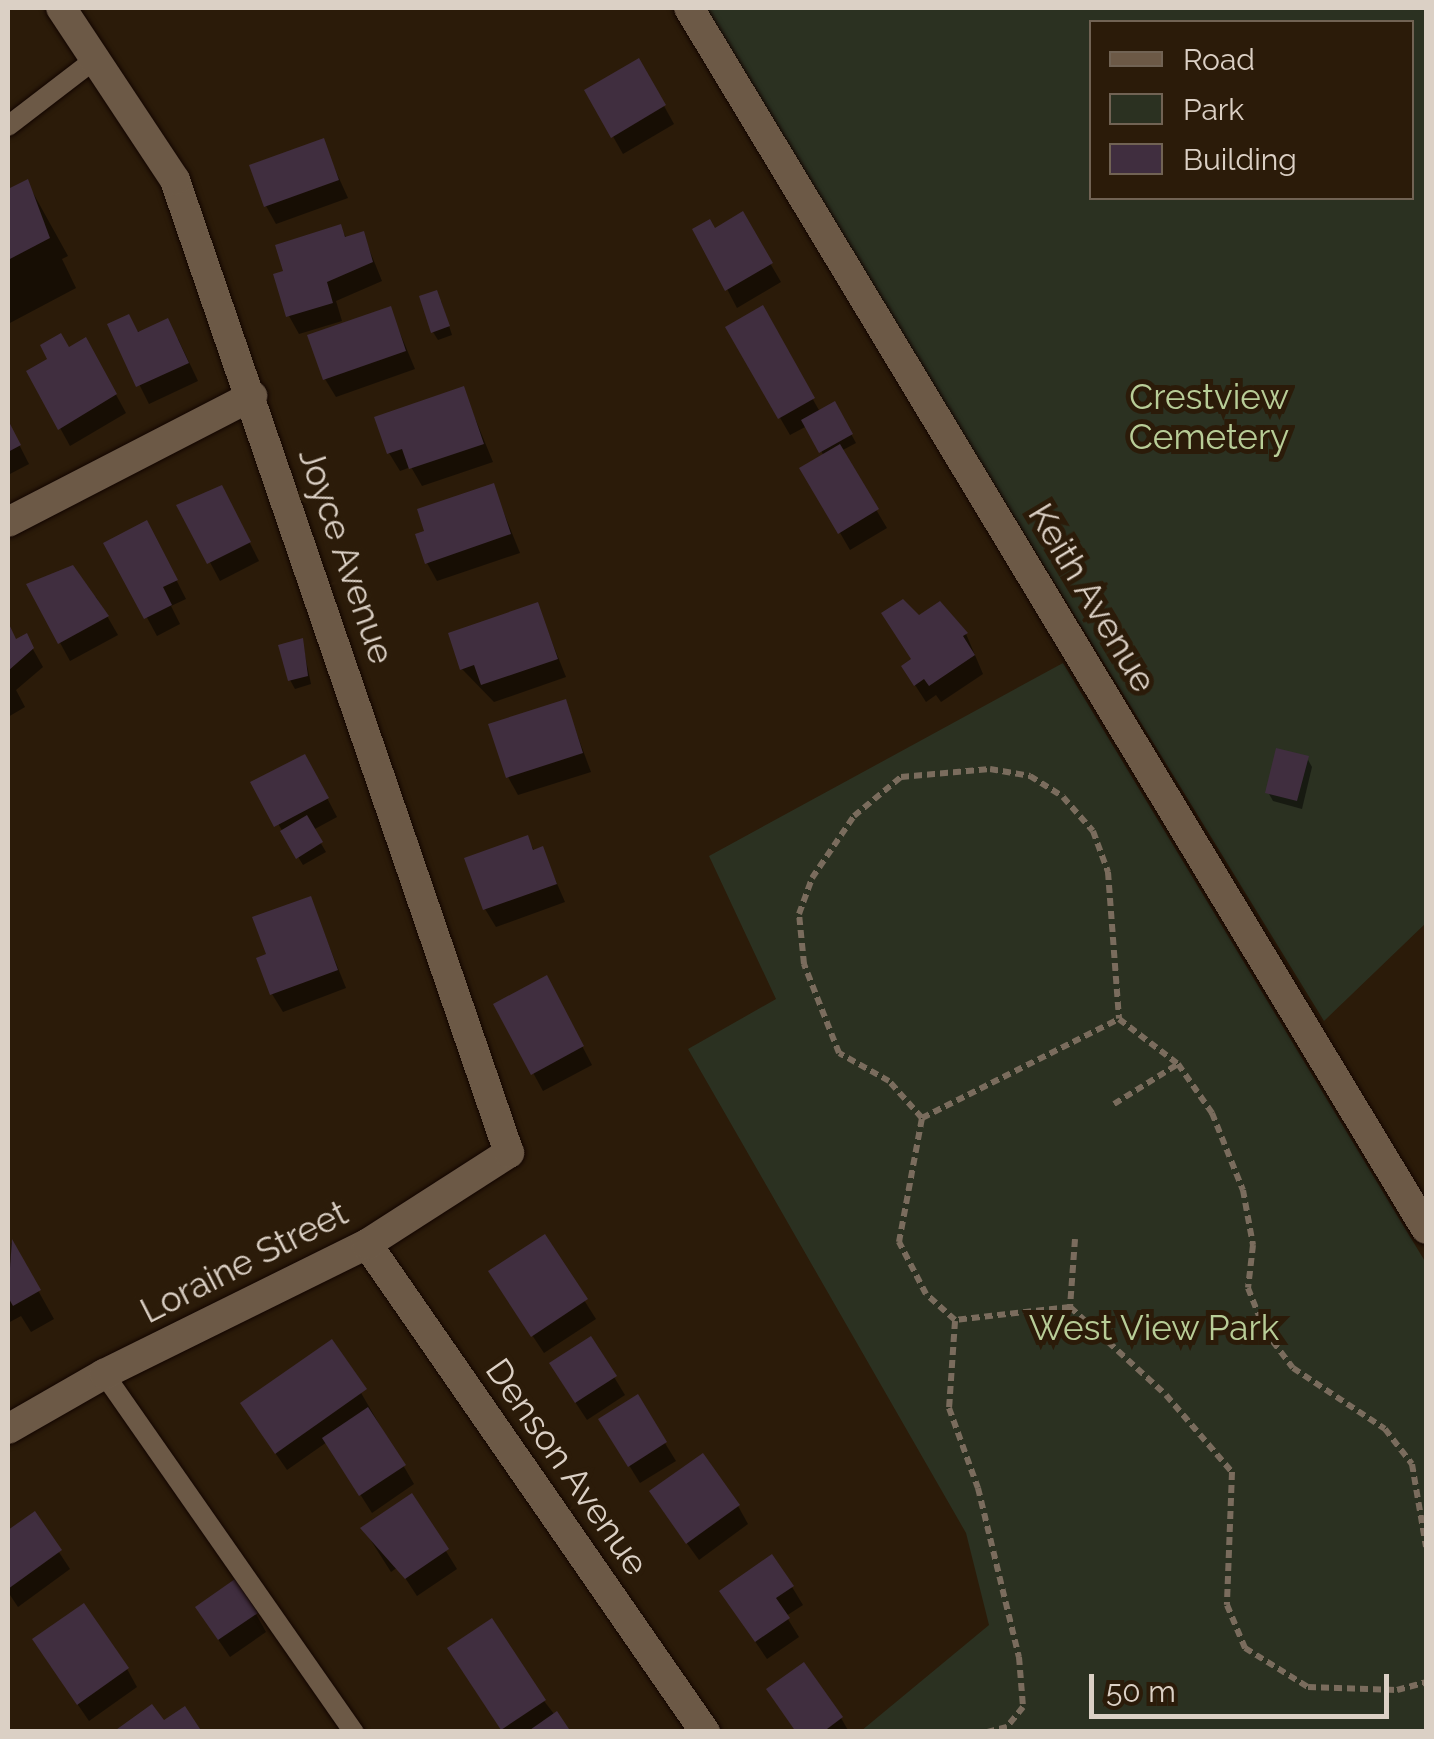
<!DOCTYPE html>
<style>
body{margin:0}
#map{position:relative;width:1434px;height:1739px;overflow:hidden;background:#2b1b09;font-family:Raleway,sans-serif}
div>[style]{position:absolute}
.green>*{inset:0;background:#2b3121}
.shadow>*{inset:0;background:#0007}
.building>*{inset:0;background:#402e3f}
.path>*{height:6px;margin-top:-3px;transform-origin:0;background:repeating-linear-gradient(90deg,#7a6c5d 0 8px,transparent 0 13px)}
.roads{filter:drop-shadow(0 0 2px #120500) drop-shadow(0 0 2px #120500)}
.service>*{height:20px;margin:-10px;padding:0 10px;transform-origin:10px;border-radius:10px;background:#6c5946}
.minor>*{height:30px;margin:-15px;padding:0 15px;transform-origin:15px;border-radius:15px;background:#6c5946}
.tertiary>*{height:30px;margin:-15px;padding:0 15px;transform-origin:15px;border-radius:15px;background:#6c5946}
span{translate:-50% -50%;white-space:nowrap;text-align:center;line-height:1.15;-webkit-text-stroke:10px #2b1b09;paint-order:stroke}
.park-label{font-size:35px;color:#b8cd97}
.street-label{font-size:35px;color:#dbd0c5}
.frame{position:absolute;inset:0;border:10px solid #dbd0c5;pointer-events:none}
.legend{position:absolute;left:1089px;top:20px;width:325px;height:180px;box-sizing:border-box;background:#2b1b09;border:2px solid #716354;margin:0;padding:12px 18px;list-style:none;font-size:30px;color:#dbd0c5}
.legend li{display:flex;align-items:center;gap:20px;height:50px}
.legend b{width:50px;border:2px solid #716354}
.scale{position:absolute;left:1089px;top:1674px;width:300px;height:45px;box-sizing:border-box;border:5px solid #dbd0c5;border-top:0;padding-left:12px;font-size:30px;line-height:35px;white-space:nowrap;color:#dbd0c5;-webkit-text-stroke:8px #2b1b09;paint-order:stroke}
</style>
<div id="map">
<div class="green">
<div style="clip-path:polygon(evenodd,702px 8px,1426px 8px,1426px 923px,1324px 1021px,702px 8px,1092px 22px,1412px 22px,1412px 198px,1092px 198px,1092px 22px)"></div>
<div style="clip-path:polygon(1063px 663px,1426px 1263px,1426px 1731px,861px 1731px,989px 1625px,966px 1533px,688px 1049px,776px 999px,709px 856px)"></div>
</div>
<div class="shadow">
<div style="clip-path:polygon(639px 61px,674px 124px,623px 154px,587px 91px)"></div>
<div style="clip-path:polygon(322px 141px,348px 198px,276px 224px,266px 206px)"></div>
<div style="clip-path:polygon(27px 182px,68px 256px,62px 259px,76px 288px,8px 324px,8px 192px)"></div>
<div style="clip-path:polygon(742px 215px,781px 282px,737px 308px,696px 230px,714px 231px)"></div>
<div style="clip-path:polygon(340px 227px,347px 239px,363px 234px,382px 281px,336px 301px,342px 321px,299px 334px,289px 316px)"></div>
<div style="clip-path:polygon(441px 301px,452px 335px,438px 340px,433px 332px)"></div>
<div style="clip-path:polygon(390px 309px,415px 369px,336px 397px,325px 379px)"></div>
<div style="clip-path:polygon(762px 309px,820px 412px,839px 412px,856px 443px,841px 451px,887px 528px,850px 550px,803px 469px,824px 456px,807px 426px,790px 435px,728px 328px)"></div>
<div style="clip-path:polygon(110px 326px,178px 339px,198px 381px,149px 404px)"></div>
<div style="clip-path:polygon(86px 340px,126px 413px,70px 446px,29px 372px)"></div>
<div style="clip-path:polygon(463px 389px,493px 462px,422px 486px,411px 467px,400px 471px,389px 453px)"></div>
<div style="clip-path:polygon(8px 423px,29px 464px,8px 475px)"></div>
<div style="clip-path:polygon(493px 486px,520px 553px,437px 581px,427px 563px)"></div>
<div style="clip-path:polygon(180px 506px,231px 506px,259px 561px,220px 581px)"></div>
<div style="clip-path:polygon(157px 542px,186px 599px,171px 606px,180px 624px,157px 636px,107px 544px)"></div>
<div style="clip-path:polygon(29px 586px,96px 597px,118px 635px,70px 661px)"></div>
<div style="clip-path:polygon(939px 604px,966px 634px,983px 674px,941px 702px,936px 695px,926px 702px,915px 685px,913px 660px)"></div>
<div style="clip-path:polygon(537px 605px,566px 677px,494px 702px,462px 669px)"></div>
<div style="clip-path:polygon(8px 627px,16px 642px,26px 637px,43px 667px,16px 690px,25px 707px,8px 717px)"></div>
<div style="clip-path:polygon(302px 641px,311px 684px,295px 689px,290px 680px)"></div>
<div style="clip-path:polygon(565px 702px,591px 772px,518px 795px,508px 777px)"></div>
<div style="clip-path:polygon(1307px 758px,1312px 767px,1302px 809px,1273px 801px,1268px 792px)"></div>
<div style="clip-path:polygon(315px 775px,337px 817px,313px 830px,326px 852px,303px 865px,254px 784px)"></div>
<div style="clip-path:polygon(527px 838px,535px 852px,542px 849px,565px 902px,496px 927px,485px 909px)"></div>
<div style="clip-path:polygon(310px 899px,346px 988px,283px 1012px,272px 994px,269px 955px)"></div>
<div style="clip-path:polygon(556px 996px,592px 1065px,543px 1091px,496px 1005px)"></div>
<div style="clip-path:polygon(544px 1237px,596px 1319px,544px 1353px,502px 1290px)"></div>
<div style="clip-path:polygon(11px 1242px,54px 1319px,31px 1332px,21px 1316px,8px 1323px)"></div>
<div style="clip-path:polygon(332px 1343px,414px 1484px,372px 1513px,327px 1442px,287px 1470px,254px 1422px)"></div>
<div style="clip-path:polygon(614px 1377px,625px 1395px,587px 1420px,562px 1382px)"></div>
<div style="clip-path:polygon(637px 1398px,676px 1461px,640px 1483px,612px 1438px)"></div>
<div style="clip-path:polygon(412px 1496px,457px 1569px,417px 1596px,398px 1567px,391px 1572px,363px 1528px)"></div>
<div style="clip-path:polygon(738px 1506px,748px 1524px,699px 1560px,663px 1510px)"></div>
<div style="clip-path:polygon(34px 1514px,70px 1569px,18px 1607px,8px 1592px,8px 1533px)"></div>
<div style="clip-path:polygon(792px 1587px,803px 1605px,786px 1616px,799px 1637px,767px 1659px,733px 1609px)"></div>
<div style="clip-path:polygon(256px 1614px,266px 1632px,230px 1657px,209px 1626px)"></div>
<div style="clip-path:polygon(46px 1658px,127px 1669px,137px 1687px,89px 1721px)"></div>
<div style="clip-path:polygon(460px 1667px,544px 1701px,568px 1732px,503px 1732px)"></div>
<div style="clip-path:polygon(841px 1718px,849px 1732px,796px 1732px)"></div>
</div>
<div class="building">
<div style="clip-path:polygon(639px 58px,666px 105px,611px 138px,584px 90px)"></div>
<div style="clip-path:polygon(324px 138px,339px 180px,264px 207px,249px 165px)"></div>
<div style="clip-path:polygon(28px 179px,50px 238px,8px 260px,8px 189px)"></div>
<div style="clip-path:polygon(743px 211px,773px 263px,725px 291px,692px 229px,710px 219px,715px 228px)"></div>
<div style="clip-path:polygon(341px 224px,345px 237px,364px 231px,373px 262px,327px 282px,333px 303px,286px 317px,273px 274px,283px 271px,275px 245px)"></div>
<div style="clip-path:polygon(437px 290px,450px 326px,431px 333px,419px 296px)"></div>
<div style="clip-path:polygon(763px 305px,815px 398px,778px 419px,725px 327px)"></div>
<div style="clip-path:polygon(391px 306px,406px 351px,323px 380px,307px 335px)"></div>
<div style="clip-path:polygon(129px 314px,138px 332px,168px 318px,189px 363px,136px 387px,107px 324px)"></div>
<div style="clip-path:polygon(61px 333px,69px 347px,86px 337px,117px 394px,58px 430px,26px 371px,47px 359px,40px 345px)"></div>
<div style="clip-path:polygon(464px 386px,484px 444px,409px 469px,402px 449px,387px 454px,374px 417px)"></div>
<div style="clip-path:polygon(835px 401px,853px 434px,819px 453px,801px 420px)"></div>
<div style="clip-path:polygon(8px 420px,21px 445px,8px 452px)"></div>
<div style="clip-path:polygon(840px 444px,879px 509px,838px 534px,799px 468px)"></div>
<div style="clip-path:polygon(494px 483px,511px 534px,425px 564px,415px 534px,424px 531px,417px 509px)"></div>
<div style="clip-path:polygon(222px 485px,251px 542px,207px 564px,176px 505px)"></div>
<div style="clip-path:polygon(147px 520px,178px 580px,163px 587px,172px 605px,144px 619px,103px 543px)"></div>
<div style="clip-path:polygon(73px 565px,109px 616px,58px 644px,26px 584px)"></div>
<div style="clip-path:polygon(903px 599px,919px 615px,940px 601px,968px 633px,963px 636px,975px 655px,929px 686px,924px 679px,914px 686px,901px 666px,911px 659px,881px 613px)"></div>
<div style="clip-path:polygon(538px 602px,558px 659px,481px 685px,474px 665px,460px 670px,448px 633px)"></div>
<div style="clip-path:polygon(8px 622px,16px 639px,27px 633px,34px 648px,8px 671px)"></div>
<div style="clip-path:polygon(303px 638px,308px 676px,288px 681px,278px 645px)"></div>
<div style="clip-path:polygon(566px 699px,583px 753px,506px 778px,488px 724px)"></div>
<div style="clip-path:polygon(1276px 748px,1309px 756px,1297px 801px,1265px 793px)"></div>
<div style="clip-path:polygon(305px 754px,329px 798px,274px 827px,250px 782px)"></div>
<div style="clip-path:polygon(307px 815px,323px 842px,296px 859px,280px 831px)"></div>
<div style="clip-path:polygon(528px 835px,533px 850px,543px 846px,557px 884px,483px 910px,464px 858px)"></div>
<div style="clip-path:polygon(311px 896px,338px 970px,270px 995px,256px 958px,266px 954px,252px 917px)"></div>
<div style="clip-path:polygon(547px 975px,584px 1046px,531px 1075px,493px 1004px)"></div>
<div style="clip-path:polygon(545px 1234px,588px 1299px,531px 1337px,488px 1271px)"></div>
<div style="clip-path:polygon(12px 1239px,41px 1290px,13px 1306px,8px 1297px)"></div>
<div style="clip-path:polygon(591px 1336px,617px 1376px,575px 1403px,549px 1363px)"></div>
<div style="clip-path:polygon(332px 1339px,367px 1389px,275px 1454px,240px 1403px)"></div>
<div style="clip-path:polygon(638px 1394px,667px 1442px,628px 1467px,598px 1419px)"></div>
<div style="clip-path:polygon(368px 1407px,406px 1465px,359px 1496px,322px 1438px)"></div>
<div style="clip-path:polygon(703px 1453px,740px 1505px,686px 1544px,649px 1491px)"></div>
<div style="clip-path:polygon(412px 1493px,449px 1549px,405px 1579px,360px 1528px)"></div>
<div style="clip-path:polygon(35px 1511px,62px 1550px,8px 1589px,8px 1530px)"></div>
<div style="clip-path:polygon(772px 1554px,794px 1586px,776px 1598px,790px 1618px,755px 1642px,719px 1591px)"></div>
<div style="clip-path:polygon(235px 1579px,258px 1613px,218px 1640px,195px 1607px)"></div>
<div style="clip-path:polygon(84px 1603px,129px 1668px,77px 1705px,32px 1639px)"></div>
<div style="clip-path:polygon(492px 1618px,546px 1700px,501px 1730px,447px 1648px)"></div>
<div style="clip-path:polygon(804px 1662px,843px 1717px,823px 1732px,796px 1732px,766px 1689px)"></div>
<div style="clip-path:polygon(152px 1704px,164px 1720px,185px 1706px,202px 1732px,113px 1732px)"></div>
<div style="clip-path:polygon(557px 1711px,571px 1732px,527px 1732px)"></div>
</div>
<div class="path">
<div style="left:1114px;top:1104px;width:75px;rotate:-32deg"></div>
<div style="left:922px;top:1118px;width:50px;rotate:-131.7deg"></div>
<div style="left:889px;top:1081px;width:57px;rotate:-150.8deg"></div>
<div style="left:839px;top:1053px;width:96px;rotate:-111.5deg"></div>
<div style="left:804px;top:964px;width:50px;rotate:-95.7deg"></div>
<div style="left:799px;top:914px;width:38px;rotate:-70deg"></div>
<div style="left:812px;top:878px;width:75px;rotate:-55.9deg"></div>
<div style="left:854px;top:816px;width:61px;rotate:-39.7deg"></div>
<div style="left:901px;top:777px;width:89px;rotate:-5.1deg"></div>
<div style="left:990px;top:769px;width:41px;rotate:9.9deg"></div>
<div style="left:1030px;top:776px;width:39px;rotate:32deg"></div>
<div style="left:1063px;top:797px;width:45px;rotate:48.6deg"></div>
<div style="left:1093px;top:831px;width:44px;rotate:69.9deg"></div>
<div style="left:1108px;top:872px;width:147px;rotate:85.7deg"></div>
<div style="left:1075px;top:1239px;width:68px;rotate:94.2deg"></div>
<div style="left:1070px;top:1307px;width:130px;rotate:42.5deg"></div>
<div style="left:1166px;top:1395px;width:101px;rotate:49.4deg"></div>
<div style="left:1232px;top:1472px;width:133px;rotate:92.2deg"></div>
<div style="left:1227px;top:1605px;width:47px;rotate:67.3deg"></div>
<div style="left:1245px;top:1648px;width:74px;rotate:31.8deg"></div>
<div style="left:1308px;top:1687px;width:89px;rotate:1.9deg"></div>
<div style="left:1397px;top:1690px;width:30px;rotate:-15deg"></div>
<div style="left:1070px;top:1307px;width:116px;rotate:173.6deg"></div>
<div style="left:955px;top:1320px;width:39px;rotate:-138deg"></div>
<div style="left:926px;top:1294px;width:59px;rotate:-117.4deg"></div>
<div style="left:899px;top:1242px;width:126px;rotate:-79.5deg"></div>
<div style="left:922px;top:1118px;width:220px;rotate:-26.7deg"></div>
<div style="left:1119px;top:1019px;width:74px;rotate:37.3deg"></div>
<div style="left:1178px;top:1064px;width:60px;rotate:55.2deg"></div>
<div style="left:1212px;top:1113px;width:83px;rotate:68.1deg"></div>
<div style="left:1243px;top:1190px;width:56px;rotate:79.7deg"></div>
<div style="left:1253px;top:1245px;width:43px;rotate:96.6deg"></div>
<div style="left:1248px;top:1288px;width:46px;rotate:68.4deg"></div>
<div style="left:1265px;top:1331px;width:46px;rotate:52.9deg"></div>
<div style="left:1293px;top:1368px;width:110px;rotate:33.5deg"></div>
<div style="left:1385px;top:1429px;width:44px;rotate:52.4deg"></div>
<div style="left:1412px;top:1464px;width:84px;rotate:80.4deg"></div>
<div style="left:955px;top:1321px;width:87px;rotate:93.9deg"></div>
<div style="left:949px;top:1408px;width:85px;rotate:70.1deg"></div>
<div style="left:978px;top:1488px;width:174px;rotate:76.4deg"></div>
<div style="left:1019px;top:1657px;width:50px;rotate:85.4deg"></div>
<div style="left:1023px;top:1707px;width:26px;rotate:129deg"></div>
<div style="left:1007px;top:1727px;width:21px;rotate:166deg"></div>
<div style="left:947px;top:1732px;width:12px"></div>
</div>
<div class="roads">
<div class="service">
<div style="left:8px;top:126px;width:113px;rotate:-37.5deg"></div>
<div style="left:104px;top:1374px;width:437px;rotate:55.1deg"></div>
</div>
<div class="minor">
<div style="left:8px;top:522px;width:275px;rotate:-27.3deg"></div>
<div style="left:367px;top:1244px;width:594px;rotate:55.29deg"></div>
<div style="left:8px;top:1429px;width:111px;rotate:-29.8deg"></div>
<div style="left:104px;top:1374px;width:293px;rotate:-26.3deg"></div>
<div style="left:367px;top:1244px;width:169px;rotate:-32.7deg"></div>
<div style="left:509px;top:1153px;width:1029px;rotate:-108.95deg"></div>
<div style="left:175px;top:180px;width:206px;rotate:-123.5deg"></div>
</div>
<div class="tertiary">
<div style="left:689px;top:8px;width:1426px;rotate:58.88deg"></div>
</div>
</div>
<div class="park-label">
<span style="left:1209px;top:417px">Crestview<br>Cemetery</span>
<span style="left:1154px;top:1328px">West View Park</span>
</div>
<div class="street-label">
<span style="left:346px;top:556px;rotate:71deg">Joyce Avenue</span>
<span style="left:1092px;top:598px;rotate:59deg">Keith Avenue</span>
<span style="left:244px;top:1262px;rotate:-27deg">Loraine Street</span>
<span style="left:567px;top:1467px;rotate:55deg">Denson Avenue</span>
</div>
<div class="frame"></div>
<ul class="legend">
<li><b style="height:12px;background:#6c5946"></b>Road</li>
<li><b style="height:28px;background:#2b3121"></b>Park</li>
<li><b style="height:28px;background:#402e3f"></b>Building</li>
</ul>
<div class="scale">50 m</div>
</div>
